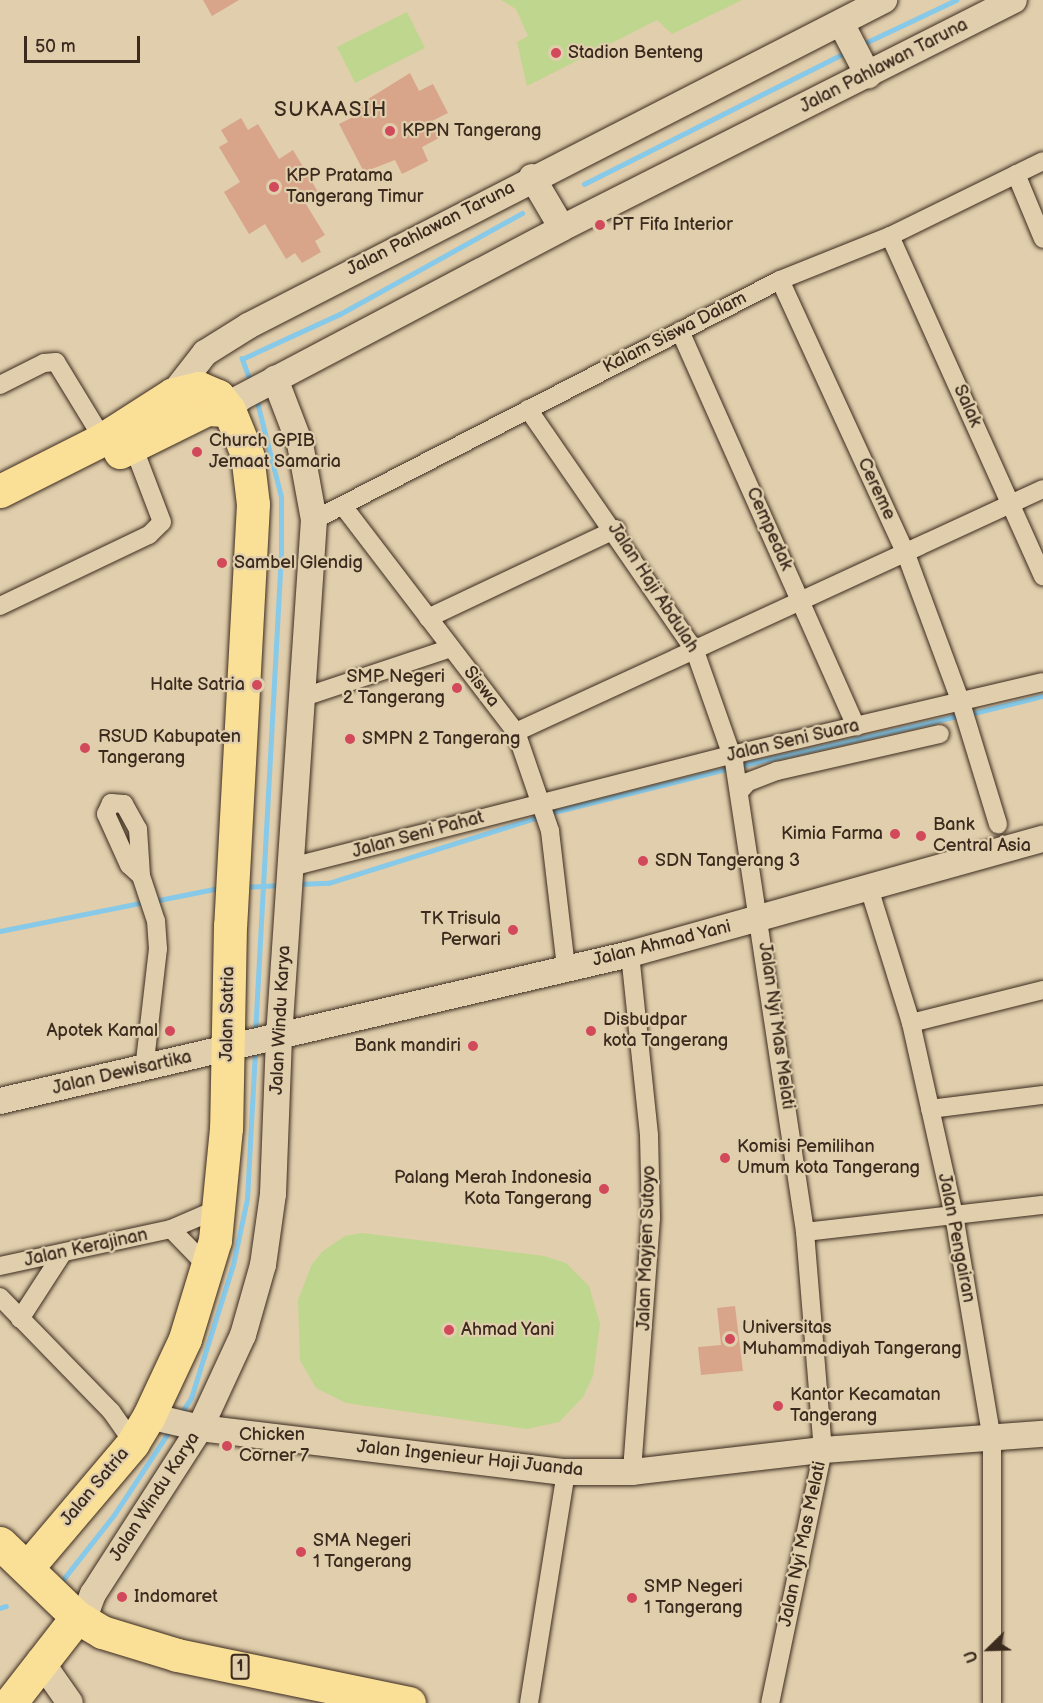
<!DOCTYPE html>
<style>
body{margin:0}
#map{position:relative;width:1043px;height:1703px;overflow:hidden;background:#e0ceac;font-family:"Balsamiq Sans",sans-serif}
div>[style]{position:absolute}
.green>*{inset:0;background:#bed68d}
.stream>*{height:4.5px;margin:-2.25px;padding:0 2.25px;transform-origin:2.25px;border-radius:2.25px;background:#87c9e8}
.building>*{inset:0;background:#d8a58b}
.roads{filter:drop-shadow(0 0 2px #3b2a1e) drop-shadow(0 0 2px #3b2a1e)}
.street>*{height:18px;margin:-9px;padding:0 9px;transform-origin:9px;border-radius:9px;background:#e0ceac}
.secondary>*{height:26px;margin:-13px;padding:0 13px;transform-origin:13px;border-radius:13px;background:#e0ceac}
.highway>*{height:33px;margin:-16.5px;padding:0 16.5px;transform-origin:16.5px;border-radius:16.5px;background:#fadf96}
.dots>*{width:16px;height:16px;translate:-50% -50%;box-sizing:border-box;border:3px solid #e0ceac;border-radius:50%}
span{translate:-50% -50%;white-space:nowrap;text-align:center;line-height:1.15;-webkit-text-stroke:4.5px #e0ceac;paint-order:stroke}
.shield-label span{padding:2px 4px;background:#e0ceac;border:2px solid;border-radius:4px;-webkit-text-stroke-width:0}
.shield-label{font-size:16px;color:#3b2a1e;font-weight:700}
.poi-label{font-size:18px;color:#3b2a1e}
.left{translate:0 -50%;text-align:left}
.right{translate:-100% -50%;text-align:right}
.street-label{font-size:18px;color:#3b2a1e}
.quarter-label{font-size:21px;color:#3b2a1e;letter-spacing:1.5px}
.north{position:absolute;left:959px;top:1619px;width:60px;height:60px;-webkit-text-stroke:4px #e0ceac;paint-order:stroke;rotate:247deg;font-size:16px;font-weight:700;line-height:24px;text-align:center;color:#3b2a1e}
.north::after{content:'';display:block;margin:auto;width:21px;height:27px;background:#3b2a1e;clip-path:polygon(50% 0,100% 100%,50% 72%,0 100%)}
.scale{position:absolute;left:24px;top:36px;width:116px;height:27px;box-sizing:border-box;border:3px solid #3b2a1e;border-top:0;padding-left:8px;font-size:18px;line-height:21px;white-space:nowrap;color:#3b2a1e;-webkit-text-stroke:4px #e0ceac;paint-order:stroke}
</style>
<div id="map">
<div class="green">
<div style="clip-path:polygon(501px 0,742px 0,672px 34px,657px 20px,527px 86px,517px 42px,528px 36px,516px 9px)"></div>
<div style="clip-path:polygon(407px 12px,425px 48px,355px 83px,337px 47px)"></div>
<div style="clip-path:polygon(362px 1233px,544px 1256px,566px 1263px,589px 1286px,600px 1324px,593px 1376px,583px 1397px,559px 1422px,527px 1429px,346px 1403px,316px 1388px,300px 1360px,298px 1300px,312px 1264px,323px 1251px,345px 1236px)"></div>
</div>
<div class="stream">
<div style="left:863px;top:44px;width:103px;rotate:-25.3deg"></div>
<div style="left:584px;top:184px;width:294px;rotate:-26.7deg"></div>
<div style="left:251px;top:384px;width:27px;rotate:-110deg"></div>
<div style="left:242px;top:359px;width:108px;rotate:-24.7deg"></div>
<div style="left:340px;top:314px;width:208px;rotate:-29deg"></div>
<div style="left:970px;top:714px;width:75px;rotate:-13.9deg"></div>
<div style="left:739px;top:766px;width:229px;rotate:-12.9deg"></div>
<div style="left:550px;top:813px;width:187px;rotate:-14deg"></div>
<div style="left:296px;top:884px;width:33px;rotate:-2deg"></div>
<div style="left:329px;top:883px;width:223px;rotate:-17.5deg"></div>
<div style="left:242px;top:887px;width:40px;rotate:-2.9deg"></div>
<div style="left:154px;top:901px;width:66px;rotate:-11.3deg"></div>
<div style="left:0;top:931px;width:148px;rotate:-11.3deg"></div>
<div style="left:255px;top:1034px;width:482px;rotate:-86.9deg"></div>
<div style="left:281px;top:553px;width:56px;rotate:-90deg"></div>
<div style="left:281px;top:497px;width:102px;rotate:-104.2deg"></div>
<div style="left:180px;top:1415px;width:20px;rotate:-57deg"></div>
<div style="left:191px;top:1398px;width:139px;rotate:-72.5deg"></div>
<div style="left:233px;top:1265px;width:67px;rotate:-78deg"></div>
<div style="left:247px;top:1199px;width:148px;rotate:-86.9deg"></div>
<div style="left:62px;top:1581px;width:84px;rotate:-51.8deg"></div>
<div style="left:114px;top:1515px;width:102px;rotate:-56.6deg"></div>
<div style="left:0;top:1608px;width:6px;rotate:-18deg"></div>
</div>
<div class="building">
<div style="clip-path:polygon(203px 0,239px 0,212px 16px)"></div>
<div style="clip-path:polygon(410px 73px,419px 91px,433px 84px,448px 113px,432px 121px,441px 137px,422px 147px,428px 161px,402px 174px,395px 160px,364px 172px,339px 124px,355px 116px,352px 109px)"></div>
<div style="clip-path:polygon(241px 118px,248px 130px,258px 124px,279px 159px,293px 150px,318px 192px,304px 201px,325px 235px,315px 241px,321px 252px,302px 263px,295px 253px,286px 259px,265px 224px,249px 234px,224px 192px,240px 182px,219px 147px,228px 142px,221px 130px)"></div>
<div style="clip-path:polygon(735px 1306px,743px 1371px,701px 1375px,698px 1347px,721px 1345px,717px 1308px)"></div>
</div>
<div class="roads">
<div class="street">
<div style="left:1016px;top:174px;width:70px;rotate:67.4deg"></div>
<div style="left:890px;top:236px;width:373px;rotate:65.8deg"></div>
<div style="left:780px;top:280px;width:302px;rotate:65.3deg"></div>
<div style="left:906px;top:554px;width:159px;rotate:69.7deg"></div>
<div style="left:961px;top:703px;width:127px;rotate:73deg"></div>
<div style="left:680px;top:331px;width:433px;rotate:66deg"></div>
<div style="left:0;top:385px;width:49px;rotate:-26.6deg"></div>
<div style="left:44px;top:363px;width:12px;rotate:-5deg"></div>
<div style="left:56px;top:362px;width:90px;rotate:58.6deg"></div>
<div style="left:528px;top:409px;width:294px;rotate:55.4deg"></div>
<div style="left:695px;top:651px;width:118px;rotate:70.6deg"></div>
<div style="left:734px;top:762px;width:475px;rotate:81.4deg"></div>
<div style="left:805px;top:1232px;width:219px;rotate:85.3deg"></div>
<div style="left:823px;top:1450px;width:258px;rotate:101.8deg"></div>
<div style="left:343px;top:506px;width:285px;rotate:52.6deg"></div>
<div style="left:516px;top:732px;width:105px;rotate:71deg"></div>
<div style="left:550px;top:831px;width:138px;rotate:83.3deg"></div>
<div style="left:314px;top:520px;width:524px;rotate:-27.25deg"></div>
<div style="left:780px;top:280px;width:118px;rotate:-21.8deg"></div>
<div style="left:890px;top:236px;width:170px;rotate:-26.1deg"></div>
<div style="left:0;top:606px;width:165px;rotate:-25.5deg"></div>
<div style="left:149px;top:535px;width:18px;rotate:-45deg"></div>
<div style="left:162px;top:522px;width:81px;rotate:-110.9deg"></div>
<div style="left:428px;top:618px;width:208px;rotate:-25.3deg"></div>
<div style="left:304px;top:697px;width:155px;rotate:-18.4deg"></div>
<div style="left:516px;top:732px;width:580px;rotate:-24.75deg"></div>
<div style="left:739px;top:792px;width:13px;rotate:-48deg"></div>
<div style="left:748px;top:782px;width:31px;rotate:-21deg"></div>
<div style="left:777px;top:771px;width:167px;rotate:-12.8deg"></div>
<div style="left:291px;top:867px;width:455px;rotate:-14.3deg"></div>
<div style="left:732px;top:755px;width:319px;rotate:-13.2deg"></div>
<div style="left:869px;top:888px;width:141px;rotate:72.7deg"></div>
<div style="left:911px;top:1023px;width:197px;rotate:77.4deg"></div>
<div style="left:954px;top:1215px;width:227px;rotate:80.4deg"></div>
<div style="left:992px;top:1439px;width:264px;rotate:90deg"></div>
<div style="left:630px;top:954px;width:183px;rotate:84deg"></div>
<div style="left:649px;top:1136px;width:82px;rotate:88.6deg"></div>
<div style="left:651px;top:1218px;width:255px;rotate:94.3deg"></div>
<div style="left:911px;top:1023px;width:136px;rotate:-14deg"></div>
<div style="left:139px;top:1069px;width:10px;rotate:-53deg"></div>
<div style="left:145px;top:1061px;width:113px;rotate:-83.4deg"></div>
<div style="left:158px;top:949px;width:28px;rotate:-94deg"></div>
<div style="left:156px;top:921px;width:47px;rotate:-108.4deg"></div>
<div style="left:141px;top:876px;width:16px;rotate:-137deg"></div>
<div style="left:129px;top:865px;width:56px;rotate:-114.3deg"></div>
<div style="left:106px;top:814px;width:12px;rotate:-66deg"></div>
<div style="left:111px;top:803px;width:13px;rotate:4deg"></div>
<div style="left:124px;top:804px;width:29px;rotate:61deg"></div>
<div style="left:138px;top:829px;width:47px;rotate:86.3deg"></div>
<div style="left:930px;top:1109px;width:114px;rotate:-7.1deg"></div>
<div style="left:171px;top:1229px;width:53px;rotate:45.8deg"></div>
<div style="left:805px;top:1232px;width:240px;rotate:-6.5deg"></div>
<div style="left:0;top:1266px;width:175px;rotate:-12.2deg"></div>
<div style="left:171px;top:1229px;width:53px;rotate:-23.2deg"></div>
<div style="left:0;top:1297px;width:159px;rotate:45.8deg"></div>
<div style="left:111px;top:1411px;width:39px;rotate:55deg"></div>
<div style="left:20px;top:1319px;width:77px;rotate:-57.1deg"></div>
<div style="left:529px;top:1703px;width:234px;rotate:-80.9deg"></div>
</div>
<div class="secondary">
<div style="left:841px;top:23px;width:59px;rotate:62.6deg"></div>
<div style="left:532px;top:177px;width:59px;rotate:59.5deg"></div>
<div style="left:173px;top:394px;width:52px;rotate:-52deg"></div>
<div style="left:205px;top:353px;width:51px;rotate:-32.1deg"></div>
<div style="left:248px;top:326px;width:715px;rotate:-27.14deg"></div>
<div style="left:229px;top:410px;width:16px;rotate:-47deg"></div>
<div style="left:240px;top:398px;width:364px;rotate:-27.8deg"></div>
<div style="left:562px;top:228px;width:506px;rotate:-26.77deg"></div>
<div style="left:0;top:1101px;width:647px;rotate:-13.13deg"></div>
<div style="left:630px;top:954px;width:429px;rotate:-15.6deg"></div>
<div style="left:149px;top:1416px;width:52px;rotate:13.2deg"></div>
<div style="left:200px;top:1428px;width:369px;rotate:6.9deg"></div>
<div style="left:566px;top:1472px;width:66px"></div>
<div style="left:632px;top:1472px;width:192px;rotate:-6.6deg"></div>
<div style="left:823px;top:1450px;width:221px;rotate:-4.2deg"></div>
<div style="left:83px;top:1621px;width:29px;rotate:-70deg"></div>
<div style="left:93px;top:1594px;width:197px;rotate:-57.2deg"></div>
<div style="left:200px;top:1428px;width:102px;rotate:-65.2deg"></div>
<div style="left:243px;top:1335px;width:73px;rotate:-74.1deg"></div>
<div style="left:263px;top:1265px;width:72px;rotate:-82deg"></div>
<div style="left:273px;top:1194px;width:157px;rotate:-87.8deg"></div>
<div style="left:279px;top:1037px;width:518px;rotate:-86.13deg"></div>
<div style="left:314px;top:520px;width:77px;rotate:-100.4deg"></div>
<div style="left:300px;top:444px;width:70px;rotate:-111deg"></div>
<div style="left:40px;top:1660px;width:52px;rotate:55.1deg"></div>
</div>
<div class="highway">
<div style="left:120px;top:452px;width:97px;rotate:-26.3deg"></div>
<div style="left:207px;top:409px;width:22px;rotate:3deg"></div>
<div style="left:0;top:491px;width:115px;rotate:-26.8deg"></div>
<div style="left:103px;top:439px;width:83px;rotate:-32.7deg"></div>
<div style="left:173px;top:394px;width:27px;rotate:-13deg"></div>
<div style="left:199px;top:388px;width:21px;rotate:23deg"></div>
<div style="left:218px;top:396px;width:18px;rotate:52deg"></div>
<div style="left:229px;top:410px;width:48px;rotate:67.8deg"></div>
<div style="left:247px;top:454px;width:50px;rotate:83.2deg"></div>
<div style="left:253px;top:504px;width:422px;rotate:93.1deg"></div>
<div style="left:230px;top:925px;width:203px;rotate:91.1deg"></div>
<div style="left:226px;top:1128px;width:113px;rotate:95.6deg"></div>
<div style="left:215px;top:1240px;width:103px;rotate:106.9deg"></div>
<div style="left:185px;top:1339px;width:85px;rotate:115.1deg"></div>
<div style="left:149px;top:1416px;width:31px;rotate:121deg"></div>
<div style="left:133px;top:1443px;width:164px;rotate:130.3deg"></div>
<div style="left:0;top:1543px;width:107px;rotate:43.9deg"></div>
<div style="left:77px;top:1617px;width:29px;rotate:31deg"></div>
<div style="left:102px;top:1632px;width:78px;rotate:17deg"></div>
<div style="left:177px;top:1655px;width:237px;rotate:11.7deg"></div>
<div style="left:10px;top:1703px;width:109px;rotate:-52.1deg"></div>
</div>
</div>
<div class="dots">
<div style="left:556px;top:53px;background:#d1495b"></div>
<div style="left:390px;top:131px;background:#d1495b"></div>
<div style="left:274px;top:187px;background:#d1495b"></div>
<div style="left:600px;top:225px;background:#d1495b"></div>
<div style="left:197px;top:452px;background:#d1495b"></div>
<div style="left:222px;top:563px;background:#d1495b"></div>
<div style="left:257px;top:685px;background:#d1495b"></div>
<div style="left:457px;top:688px;background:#d1495b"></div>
<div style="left:350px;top:739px;background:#d1495b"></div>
<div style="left:85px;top:748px;background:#d1495b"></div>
<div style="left:895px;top:834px;background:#d1495b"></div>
<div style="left:921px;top:836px;background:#d1495b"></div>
<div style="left:643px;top:861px;background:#d1495b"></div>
<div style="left:513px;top:930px;background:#d1495b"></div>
<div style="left:170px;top:1031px;background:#d1495b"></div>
<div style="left:591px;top:1031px;background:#d1495b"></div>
<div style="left:473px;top:1046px;background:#d1495b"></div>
<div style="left:725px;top:1158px;background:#d1495b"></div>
<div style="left:604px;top:1189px;background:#d1495b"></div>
<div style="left:449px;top:1330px;background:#d1495b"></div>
<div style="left:730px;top:1339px;background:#d1495b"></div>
<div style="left:778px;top:1406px;background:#d1495b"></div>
<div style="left:227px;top:1446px;background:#d1495b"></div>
<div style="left:301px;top:1552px;background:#d1495b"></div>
<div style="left:122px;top:1597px;background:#d1495b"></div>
<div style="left:632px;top:1598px;background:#d1495b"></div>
</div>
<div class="shield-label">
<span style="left:240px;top:1667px">1</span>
</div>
<div class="poi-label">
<span class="left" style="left:568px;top:53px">Stadion Benteng</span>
<span class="left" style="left:402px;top:131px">KPPN Tangerang</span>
<span class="left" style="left:286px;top:187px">KPP Pratama<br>Tangerang Timur</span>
<span class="left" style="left:612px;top:225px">PT Fifa Interior</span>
<span class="left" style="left:209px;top:452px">Church GPIB<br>Jemaat Samaria</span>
<span class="left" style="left:234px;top:563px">Sambel Glendig</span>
<span class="right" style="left:445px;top:688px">SMP Negeri<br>2 Tangerang</span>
<span class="right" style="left:245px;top:685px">Halte Satria</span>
<span class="left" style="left:98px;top:748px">RSUD Kabupaten<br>Tangerang</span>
<span class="left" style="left:362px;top:739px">SMPN 2 Tangerang</span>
<span class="left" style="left:933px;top:836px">Bank<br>Central Asia</span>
<span class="right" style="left:883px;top:834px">Kimia Farma</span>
<span class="left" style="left:655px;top:861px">SDN Tangerang 3</span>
<span class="right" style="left:501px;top:930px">TK Trisula<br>Perwari</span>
<span class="left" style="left:603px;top:1031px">Disbudpar<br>kota Tangerang</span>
<span class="right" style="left:158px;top:1031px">Apotek Kamal</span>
<span class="right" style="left:461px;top:1046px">Bank mandiri</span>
<span class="left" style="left:737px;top:1158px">Komisi Pemilihan<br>Umum kota Tangerang</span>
<span class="right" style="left:592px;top:1189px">Palang Merah Indonesia<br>Kota Tangerang</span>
<span class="left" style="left:742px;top:1339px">Universitas<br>Muhammadiyah Tangerang</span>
<span class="left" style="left:461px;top:1330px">Ahmad Yani</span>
<span class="left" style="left:790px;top:1406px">Kantor Kecamatan<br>Tangerang</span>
<span class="left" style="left:239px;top:1446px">Chicken<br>Corner 7</span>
<span class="left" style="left:313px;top:1552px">SMA Negeri<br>1 Tangerang</span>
<span class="left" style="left:644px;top:1598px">SMP Negeri<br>1 Tangerang</span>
<span class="left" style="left:134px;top:1597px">Indomaret</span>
</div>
<div class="street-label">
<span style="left:884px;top:66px;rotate:-27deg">Jalan Pahlawan Taruna</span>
<span style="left:431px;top:229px;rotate:-27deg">Jalan Pahlawan Taruna</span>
<span style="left:675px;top:333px;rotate:-27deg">Kalam Siswa Dalam</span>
<span style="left:967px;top:406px;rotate:66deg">Salak</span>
<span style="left:876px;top:489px;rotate:65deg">Cereme</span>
<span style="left:769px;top:529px;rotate:66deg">Cempedak</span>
<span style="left:653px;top:588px;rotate:57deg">Jalan Haji Abdulah</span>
<span style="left:481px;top:687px;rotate:52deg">Siswa</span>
<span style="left:793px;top:741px;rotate:-13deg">Jalan Seni Suara</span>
<span style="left:418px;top:835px;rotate:-15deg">Jalan Seni Pahat</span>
<span style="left:662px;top:944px;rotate:-14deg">Jalan Ahmad Yani</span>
<span style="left:228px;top:1014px;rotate:-89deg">Jalan Satria</span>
<span style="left:281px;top:1020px;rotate:-87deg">Jalan Windu Karya</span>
<span style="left:776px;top:1026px;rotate:82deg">Jalan Nyi Mas Melati</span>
<span style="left:122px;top:1073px;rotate:-13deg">Jalan Dewisartika</span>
<span style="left:956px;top:1238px;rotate:79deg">Jalan Pengairan</span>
<span style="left:86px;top:1248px;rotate:-12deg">Jalan Kerajinan</span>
<span style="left:647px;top:1248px;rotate:-88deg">Jalan Mayjen Sutoyo</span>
<span style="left:470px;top:1459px;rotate:6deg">Jalan Ingenieur Haji Juanda</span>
<span style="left:95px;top:1487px;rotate:-50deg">Jalan Satria</span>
<span style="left:155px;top:1497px;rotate:-57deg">Jalan Windu Karya</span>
<span style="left:803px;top:1544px;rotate:-78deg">Jalan Nyi Mas Melati</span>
</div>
<div class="quarter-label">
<span style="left:331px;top:110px">SUKAASIH</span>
</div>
<div class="north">U</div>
<div class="scale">50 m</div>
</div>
